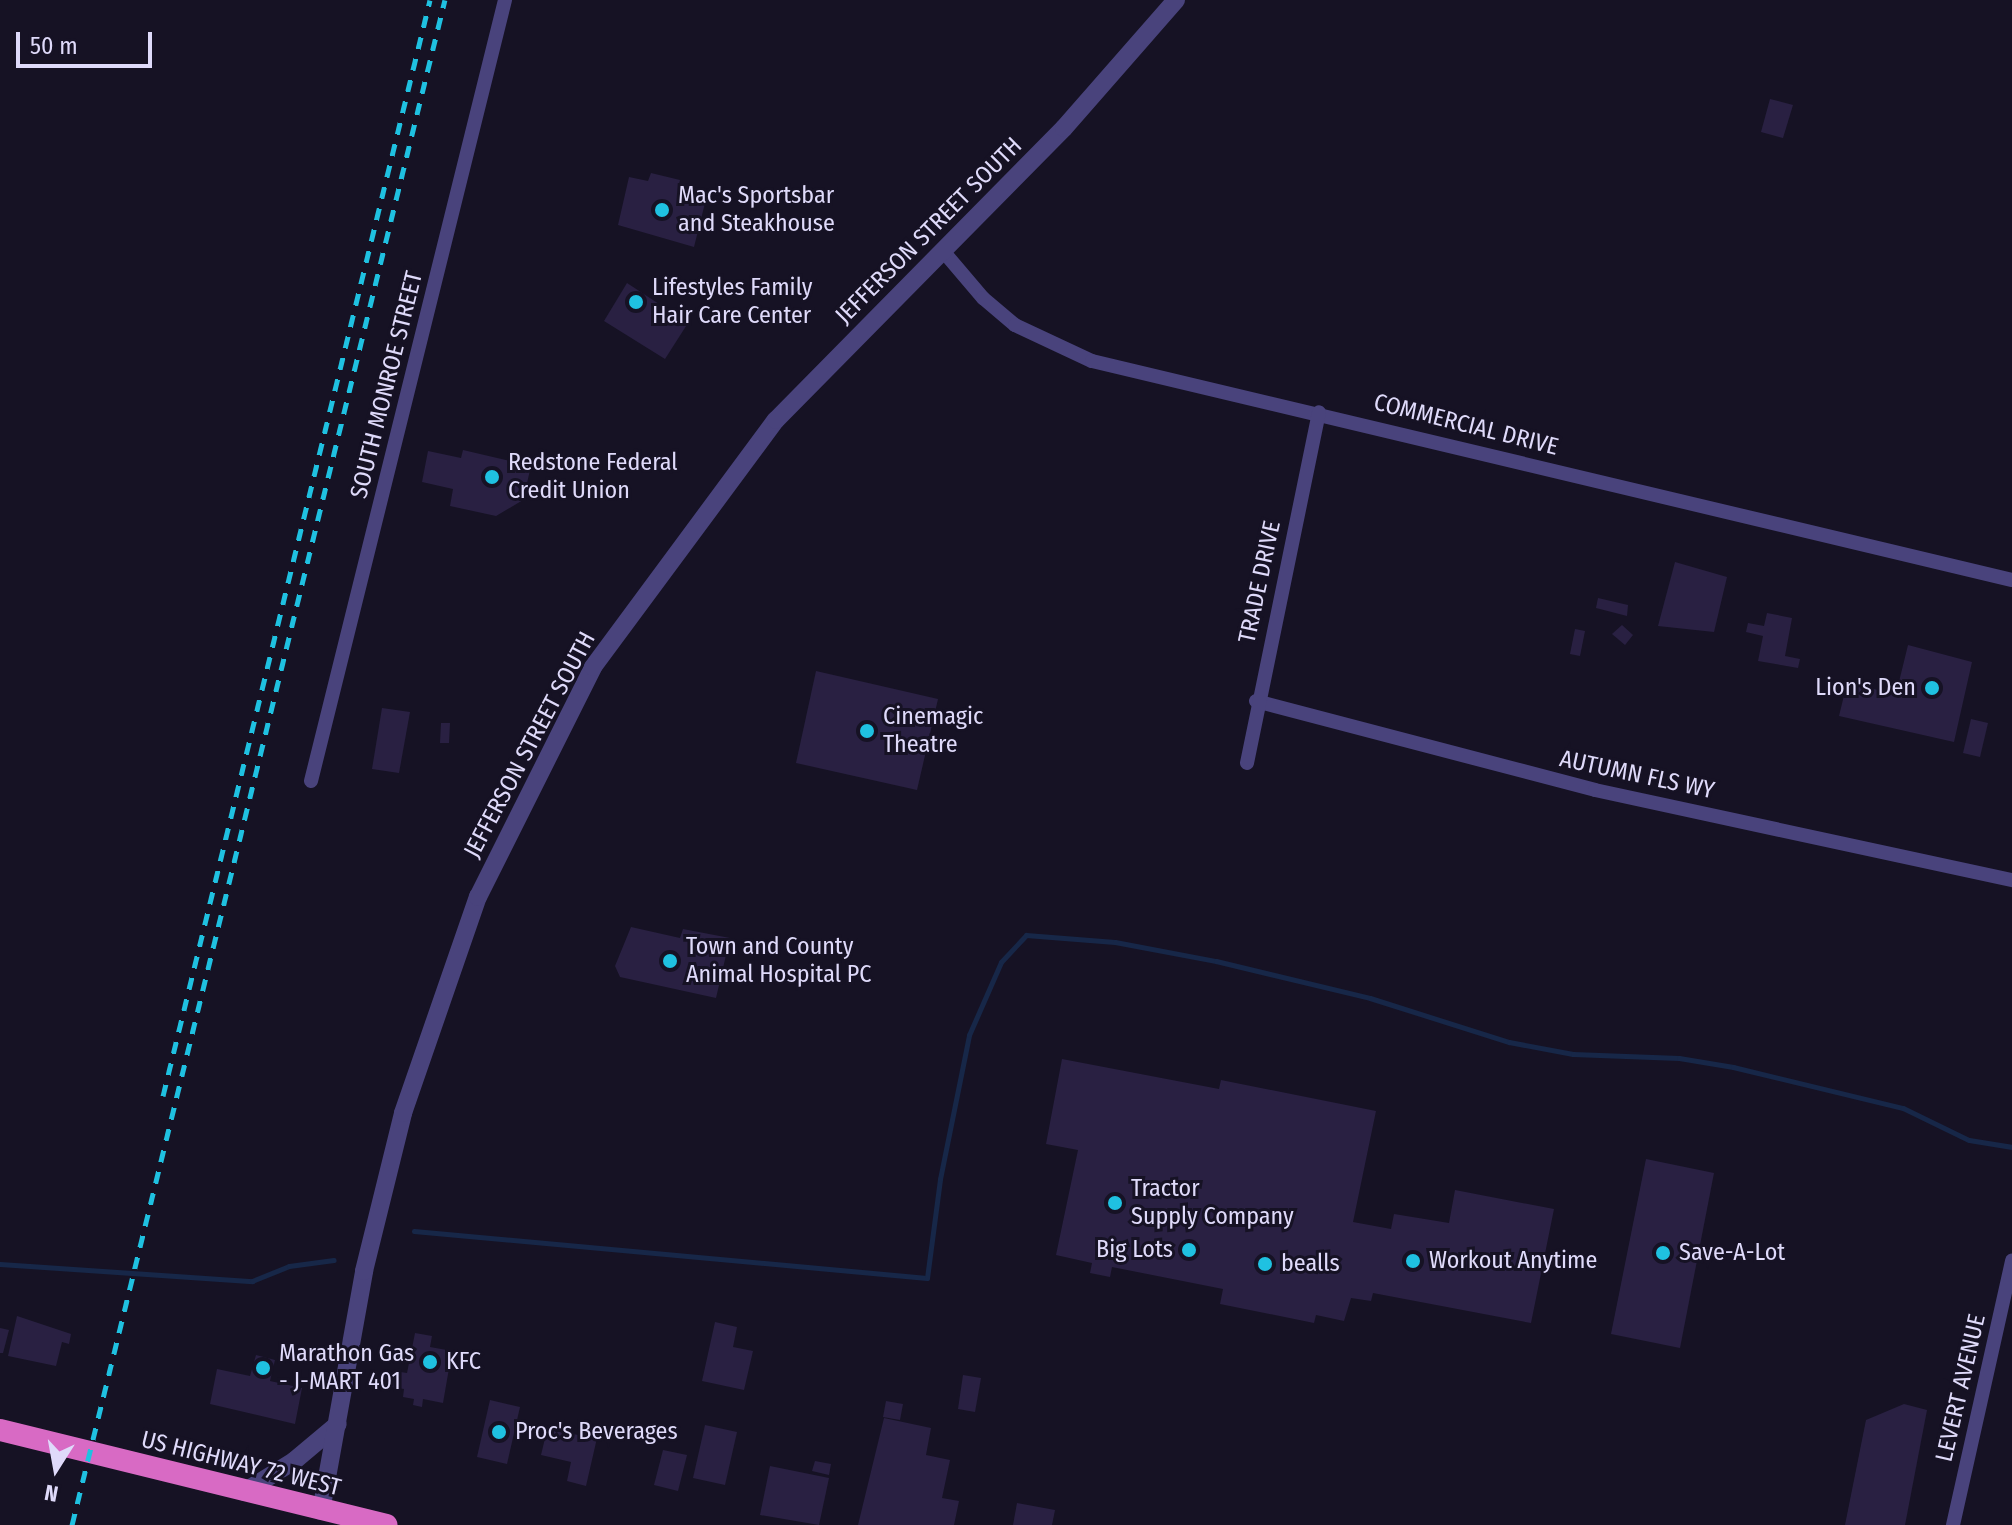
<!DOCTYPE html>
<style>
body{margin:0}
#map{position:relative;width:2012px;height:1525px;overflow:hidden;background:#161224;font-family:"Fira Sans Condensed",sans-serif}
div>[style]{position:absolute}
.stream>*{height:5px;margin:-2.5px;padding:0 2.5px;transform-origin:2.5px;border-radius:2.5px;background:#172748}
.building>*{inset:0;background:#292042}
.minor>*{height:14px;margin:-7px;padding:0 7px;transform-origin:7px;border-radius:7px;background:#49437c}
.tertiary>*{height:18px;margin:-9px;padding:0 9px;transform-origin:9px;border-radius:9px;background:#49437c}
.trunk>*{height:22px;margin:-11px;padding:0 11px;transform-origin:11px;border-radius:11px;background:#d86ac4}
.rail>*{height:5px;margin-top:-2.5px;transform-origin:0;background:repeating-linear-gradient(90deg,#1fc1e1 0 12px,transparent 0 22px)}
.dots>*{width:22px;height:22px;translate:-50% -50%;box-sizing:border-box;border:4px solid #161224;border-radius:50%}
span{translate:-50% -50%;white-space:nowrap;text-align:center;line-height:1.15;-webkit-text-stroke:6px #161224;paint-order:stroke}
.poi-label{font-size:24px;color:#dfdafa}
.left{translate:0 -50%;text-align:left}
.right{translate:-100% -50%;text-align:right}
.street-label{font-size:24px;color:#dfdafa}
.north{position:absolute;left:16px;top:1429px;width:80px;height:80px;-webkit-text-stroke:6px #161224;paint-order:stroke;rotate:191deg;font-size:22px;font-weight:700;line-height:32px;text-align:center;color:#dfdafa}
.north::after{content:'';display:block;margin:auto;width:28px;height:36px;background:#dfdafa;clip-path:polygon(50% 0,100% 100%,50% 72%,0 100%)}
.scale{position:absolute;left:16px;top:32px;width:136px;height:36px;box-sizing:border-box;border:4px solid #dfdafa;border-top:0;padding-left:10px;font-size:24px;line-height:28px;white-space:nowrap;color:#dfdafa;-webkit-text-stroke:6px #161224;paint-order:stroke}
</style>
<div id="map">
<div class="stream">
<div style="left:414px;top:1231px;width:515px;rotate:5.23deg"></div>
<div style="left:927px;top:1278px;width:100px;rotate:-82.5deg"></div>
<div style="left:940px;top:1179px;width:147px;rotate:-78.6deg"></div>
<div style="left:969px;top:1035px;width:80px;rotate:-66.3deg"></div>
<div style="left:1001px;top:962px;width:37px;rotate:-47deg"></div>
<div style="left:1026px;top:935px;width:89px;rotate:4.5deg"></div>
<div style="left:1115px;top:942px;width:103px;rotate:10.7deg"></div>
<div style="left:1216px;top:961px;width:158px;rotate:13.5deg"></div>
<div style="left:1370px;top:998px;width:146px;rotate:17.6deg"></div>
<div style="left:1509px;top:1042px;width:65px;rotate:10.6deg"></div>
<div style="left:1573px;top:1054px;width:106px;rotate:2.2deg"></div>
<div style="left:1679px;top:1058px;width:55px;rotate:9.5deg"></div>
<div style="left:1733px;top:1067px;width:175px;rotate:13.6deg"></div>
<div style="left:1903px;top:1108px;width:73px;rotate:25.9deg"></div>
<div style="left:1969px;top:1140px;width:44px;rotate:9.2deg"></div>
<div style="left:0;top:1264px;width:253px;rotate:3.9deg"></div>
<div style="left:252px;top:1281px;width:40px;rotate:-22deg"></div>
<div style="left:289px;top:1266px;width:45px;rotate:-7.6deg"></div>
</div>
<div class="building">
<div style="clip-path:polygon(1770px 99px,1793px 105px,1783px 138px,1761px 132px)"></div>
<div style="clip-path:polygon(651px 173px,680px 180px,678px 188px,707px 195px,694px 247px,618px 225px,629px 177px,648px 181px)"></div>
<div style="clip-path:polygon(627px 283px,688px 323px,665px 359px,604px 321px)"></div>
<div style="clip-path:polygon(463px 450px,531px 466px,523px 500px,496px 516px,450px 506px,453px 489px,422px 482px,428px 451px,461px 458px)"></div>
<div style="clip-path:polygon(1675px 562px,1727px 577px,1714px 632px,1658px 626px)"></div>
<div style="clip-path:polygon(1598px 598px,1628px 605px,1627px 616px,1596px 608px)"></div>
<div style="clip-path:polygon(1767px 613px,1792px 618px,1785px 656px,1800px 659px,1798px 668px,1758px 661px,1763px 636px,1746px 632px,1748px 623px,1764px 626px)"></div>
<div style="clip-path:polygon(1622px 625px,1633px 635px,1625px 645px,1612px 634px)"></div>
<div style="clip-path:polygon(1575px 629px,1585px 631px,1580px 656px,1570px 654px)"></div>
<div style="clip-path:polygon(1908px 645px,1972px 662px,1954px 742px,1839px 716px,1847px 683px,1896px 694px)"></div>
<div style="clip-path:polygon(816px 671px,938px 699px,917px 790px,796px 763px)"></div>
<div style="clip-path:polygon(382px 708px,410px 712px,399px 773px,372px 769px)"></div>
<div style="clip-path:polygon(1971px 719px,1988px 723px,1980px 757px,1963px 753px)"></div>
<div style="clip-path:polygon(441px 723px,450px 723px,449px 743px,440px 743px)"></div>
<div style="clip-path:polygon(631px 927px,680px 938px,683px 929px,730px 938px,716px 998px,620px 977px,615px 966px)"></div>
<div style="clip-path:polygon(1062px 1059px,1219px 1089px,1221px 1080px,1376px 1111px,1353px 1222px,1391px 1229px,1394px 1214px,1449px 1223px,1455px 1190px,1554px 1209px,1531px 1323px,1373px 1293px,1371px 1301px,1351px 1298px,1344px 1321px,1316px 1315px,1314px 1323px,1220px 1304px,1223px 1289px,1112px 1267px,1110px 1277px,1090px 1273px,1092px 1263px,1056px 1255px,1078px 1150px,1046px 1144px)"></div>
<div style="clip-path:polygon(1646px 1159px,1714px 1173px,1680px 1348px,1611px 1334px)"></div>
<div style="clip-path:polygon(17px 1316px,71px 1334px,69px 1344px,62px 1342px,56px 1366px,8px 1356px)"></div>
<div style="clip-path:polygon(715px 1322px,737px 1327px,733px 1347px,753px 1351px,744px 1390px,702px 1381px)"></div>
<div style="clip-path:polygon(0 1328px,9px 1330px,3px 1353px,0 1353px)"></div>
<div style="clip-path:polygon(415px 1333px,432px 1336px,430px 1347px,452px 1351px,443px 1403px,423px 1399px,422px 1407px,413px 1405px,414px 1399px,403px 1397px,404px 1389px,391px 1387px,394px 1371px,407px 1373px)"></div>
<div style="clip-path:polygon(256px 1355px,275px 1360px,270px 1381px,302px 1388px,295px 1424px,210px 1404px,217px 1369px,250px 1376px)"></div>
<div style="clip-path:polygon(963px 1375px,981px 1378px,975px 1412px,958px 1409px)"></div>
<div style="clip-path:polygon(490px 1400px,520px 1407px,507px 1464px,477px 1457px)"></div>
<div style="clip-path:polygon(886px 1401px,903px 1404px,900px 1420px,883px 1417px)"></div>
<div style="clip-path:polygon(1904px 1404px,1927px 1410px,1905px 1525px,1845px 1525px,1866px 1420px)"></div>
<div style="clip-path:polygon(884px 1418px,931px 1428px,926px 1455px,950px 1460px,942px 1498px,959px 1501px,954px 1525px,858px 1525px)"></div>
<div style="clip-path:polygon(705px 1425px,737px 1432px,725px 1485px,693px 1478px)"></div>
<div style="clip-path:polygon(547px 1430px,597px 1438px,586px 1486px,567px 1481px,571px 1462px,541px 1455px)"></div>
<div style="clip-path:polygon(663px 1450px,687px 1455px,678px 1491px,654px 1485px)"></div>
<div style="clip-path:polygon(815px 1461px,831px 1464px,829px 1475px,812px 1471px)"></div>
<div style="clip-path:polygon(770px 1466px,829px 1478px,819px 1525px,760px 1515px)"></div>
<div style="clip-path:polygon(1017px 1503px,1055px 1510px,1052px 1525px,1013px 1525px)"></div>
</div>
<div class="minor">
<div style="left:943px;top:251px;width:62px;rotate:49.6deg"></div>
<div style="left:983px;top:298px;width:42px;rotate:40.2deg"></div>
<div style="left:1015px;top:325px;width:85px;rotate:25.1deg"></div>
<div style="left:1092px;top:361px;width:946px;rotate:13.39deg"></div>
<div style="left:1256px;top:701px;width:350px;rotate:14.7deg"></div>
<div style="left:1595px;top:790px;width:427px;rotate:12.2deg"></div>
<div style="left:1247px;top:763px;width:358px;rotate:-78.4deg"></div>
<div style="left:311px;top:781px;width:805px;rotate:-76.05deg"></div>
<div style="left:1953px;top:1525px;width:271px;rotate:-77.4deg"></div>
</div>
<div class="tertiary">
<div style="left:244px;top:1492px;width:59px;rotate:-31.8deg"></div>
<div style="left:294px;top:1461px;width:57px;rotate:-40.1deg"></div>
<div style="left:321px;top:1511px;width:244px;rotate:-79.8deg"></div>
<div style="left:364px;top:1271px;width:163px;rotate:-76.1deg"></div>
<div style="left:403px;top:1113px;width:229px;rotate:-70.9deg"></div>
<div style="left:478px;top:897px;width:257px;rotate:-63.4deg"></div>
<div style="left:593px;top:667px;width:307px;rotate:-53.5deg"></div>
<div style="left:776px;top:420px;width:410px;rotate:-45.4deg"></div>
<div style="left:1064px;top:128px;width:170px;rotate:-48.8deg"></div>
</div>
<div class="trunk">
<div style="left:0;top:1430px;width:398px;rotate:13.8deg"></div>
</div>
<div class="rail">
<div style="left:163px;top:1096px;width:1128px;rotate:-76.31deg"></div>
<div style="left:72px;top:1525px;width:1570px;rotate:-76.26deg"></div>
</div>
<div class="dots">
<div style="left:662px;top:210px;background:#1fc1e1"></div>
<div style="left:636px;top:302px;background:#1fc1e1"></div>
<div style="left:492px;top:477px;background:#1fc1e1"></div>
<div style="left:1932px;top:688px;background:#1fc1e1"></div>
<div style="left:867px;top:731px;background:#1fc1e1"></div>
<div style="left:670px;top:961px;background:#1fc1e1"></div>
<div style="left:1115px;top:1203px;background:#1fc1e1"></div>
<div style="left:1189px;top:1250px;background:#1fc1e1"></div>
<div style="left:1663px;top:1253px;background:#1fc1e1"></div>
<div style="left:1413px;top:1261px;background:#1fc1e1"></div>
<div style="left:1265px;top:1264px;background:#1fc1e1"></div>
<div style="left:430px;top:1362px;background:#1fc1e1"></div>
<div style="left:263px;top:1368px;background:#1fc1e1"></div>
<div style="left:499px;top:1432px;background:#1fc1e1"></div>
</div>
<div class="poi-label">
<span class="left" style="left:678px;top:210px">Mac's Sportsbar<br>and Steakhouse</span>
<span class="left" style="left:652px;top:302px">Lifestyles Family<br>Hair Care Center</span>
<span class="left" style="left:508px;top:477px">Redstone Federal<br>Credit Union</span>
<span class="right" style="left:1916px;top:688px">Lion's Den</span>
<span class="left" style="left:883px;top:731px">Cinemagic<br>Theatre</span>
<span class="left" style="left:686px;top:961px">Town and County<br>Animal Hospital PC</span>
<span class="left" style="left:1131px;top:1203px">Tractor<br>Supply Company</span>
<span class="right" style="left:1173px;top:1250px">Big Lots</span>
<span class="left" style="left:1679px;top:1253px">Save-A-Lot</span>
<span class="left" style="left:1429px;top:1261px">Workout Anytime</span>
<span class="left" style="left:1281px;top:1264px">bealls</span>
<span class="left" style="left:279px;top:1368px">Marathon Gas<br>- J-MART 401</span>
<span class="left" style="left:446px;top:1362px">KFC</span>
<span class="left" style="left:515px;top:1432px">Proc's Beverages</span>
</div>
<div class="street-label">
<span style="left:929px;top:231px;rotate:-45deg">JEFFERSON STREET SOUTH</span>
<span style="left:387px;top:385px;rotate:-76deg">SOUTH MONROE STREET</span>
<span style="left:1466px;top:425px;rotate:14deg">COMMERCIAL DRIVE</span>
<span style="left:1260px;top:582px;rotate:-78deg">TRADE DRIVE</span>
<span style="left:530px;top:745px;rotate:-62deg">JEFFERSON STREET SOUTH</span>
<span style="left:1637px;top:775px;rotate:12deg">AUTUMN FLS WY</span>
<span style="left:1961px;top:1388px;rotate:-77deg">LEVERT AVENUE</span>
<span style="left:241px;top:1464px;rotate:14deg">US HIGHWAY 72 WEST</span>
</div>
<div class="north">N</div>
<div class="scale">50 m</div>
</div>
